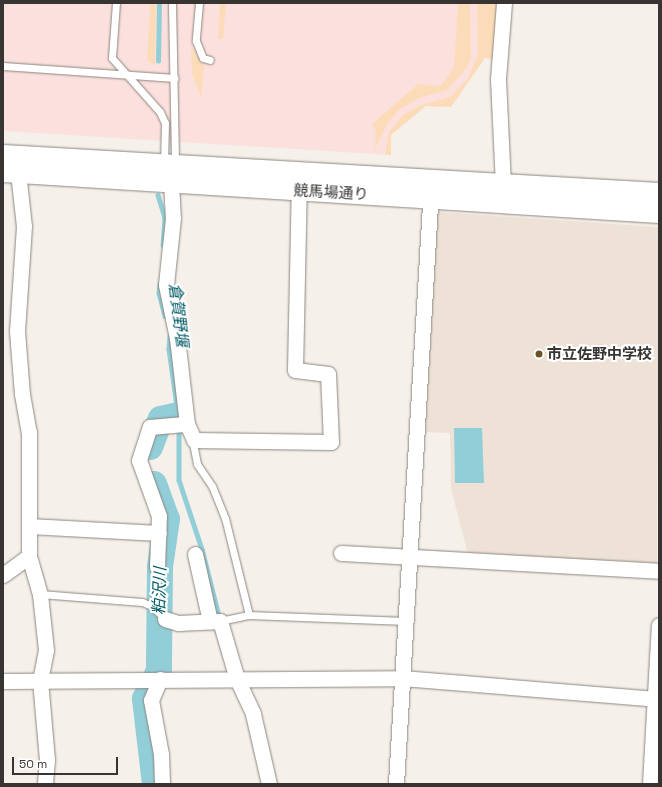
<!DOCTYPE html>
<meta charset="utf-8">
<style>
body{margin:0}
#map{position:relative;width:662px;height:787px;overflow:hidden;background:#f6f0ea;font-family:"Space Grotesk","Noto Sans JP",sans-serif}
div>[style]{position:absolute}
.commercial>*{inset:0;background:#fbe0dd}
.built>*{inset:0;background:#eee2d6}
.green>*{inset:0;background:#fcdcb8}
.water>*{inset:0;background:#92ced7}
.stream>*{height:4.5px;margin:-2.25px;padding:0 2.25px;transform-origin:2.25px;border-radius:2.25px;background:#92ced7}
.river>*{height:26px;margin:-13px;padding:0 13px;transform-origin:13px;border-radius:13px;background:#92ced7}
.roads{filter:drop-shadow(0 0 1px #8b8680) drop-shadow(0 0 1px #8b8680)}
.lane>*{height:7px;margin:-3.5px;padding:0 3.5px;transform-origin:3.5px;border-radius:3.5px;background:#fff}
.street>*{height:15px;margin:-7.5px;padding:0 7.5px;transform-origin:7.5px;border-radius:7.5px;background:#fff}
.secondary>*{height:21px;margin:-10.5px;padding:0 10.5px;transform-origin:10.5px;border-radius:10.5px;background:#fff}
.dots>*{width:11px;height:11px;translate:-50% -50%;box-sizing:border-box;border:2px solid #fff;border-radius:50%}
span{translate:-50% -50%;white-space:nowrap;text-align:center;line-height:1.15;-webkit-text-stroke:4px #fff;paint-order:stroke}
.street-label{font-size:15px;color:#373432}
.poi-label{font-size:15px;color:#373432;font-weight:700}
.left{translate:0 -50%;text-align:left}
.water-label{font-size:16px;color:#005964;font-style:italic}
.frame{position:absolute;inset:0;border:4px solid #373432;pointer-events:none}
.scale{position:absolute;left:12px;top:757px;width:106px;height:18px;box-sizing:border-box;border:2px solid #373432;border-top:0;padding-left:5px;font-size:12px;line-height:14px;white-space:nowrap;color:#373432;-webkit-text-stroke:3px #fff;paint-order:stroke}
</style>
<div id="map">
<div class="commercial">
<div style="clip-path:polygon(3px 3px,501px 3px,496px 59px,485px 58px,451px 107px,426px 106px,391px 135px,391px 155px,3px 131px)"></div>
</div>
<div class="built">
<div style="clip-path:polygon(437px 212px,659px 227px,657px 567px,468px 555px,451px 488px,450px 433px,425px 432px)"></div>
</div>
<div class="green">
<div style="clip-path:polygon(150px 3px,156px 3px,155px 65px,147px 61px)"></div>
<div style="clip-path:polygon(220px 3px,226px 3px,223px 39px,218px 39px)"></div>
<div style="clip-path:polygon(458px 3px,470px 3px,471px 58px,466px 69px,447px 90px,419px 98px,400px 109px,387px 124px,375px 149px,376px 131px,372px 124px,418px 84px,441px 86px,454px 68px)"></div>
<div style="clip-path:polygon(477px 3px,501px 3px,496px 59px,485px 58px,451px 107px,426px 106px,391px 135px,391px 155px,385px 154px,389px 132px,403px 115px,421px 105px,450px 97px,468px 79px,478px 54px)"></div>
<div style="clip-path:polygon(191px 47px,204px 66px,201px 98px,192px 73px)"></div>
</div>
<div class="water">
<div style="clip-path:polygon(454px 428px,482px 428px,484px 483px,455px 483px)"></div>
</div>
<div class="stream">
<div style="left:158px;top:61px;width:58px;rotate:-89deg"></div>
<div style="left:158px;top:195px;width:24px;rotate:73deg"></div>
<div style="left:165px;top:218px;width:27px;rotate:94deg"></div>
<div style="left:160px;top:284px;width:9px;rotate:96deg"></div>
<div style="left:159px;top:293px;width:24px;rotate:75deg"></div>
<div style="left:170px;top:336px;width:13px;rotate:94deg"></div>
<div style="left:169px;top:349px;width:58px;rotate:82deg"></div>
<div style="left:179px;top:428px;width:52px;rotate:90deg"></div>
<div style="left:179px;top:480px;width:73px;rotate:71.6deg"></div>
<div style="left:202px;top:549px;width:69px;rotate:75.8deg"></div>
</div>
<div class="river">
<div style="left:150px;top:447px;width:30px;rotate:-69deg"></div>
<div style="left:161px;top:419px;width:18px;rotate:-13deg"></div>
<div style="left:154px;top:484px;width:37px;rotate:70deg"></div>
<div style="left:167px;top:519px;width:49px;rotate:98.3deg"></div>
<div style="left:160px;top:567px;width:104px;rotate:90.6deg"></div>
<div style="left:159px;top:671px;width:31px;rotate:117deg"></div>
<div style="left:145px;top:699px;width:86px;rotate:83.3deg"></div>
</div>
<div class="roads">
<div class="lane">
<div style="left:116px;top:3px;width:55px;rotate:94.2deg"></div>
<div style="left:112px;top:58px;width:72px;rotate:48.4deg"></div>
<div style="left:160px;top:112px;width:12px;rotate:66deg"></div>
<div style="left:165px;top:123px;width:40px;rotate:91.4deg"></div>
<div style="left:172px;top:3px;width:160px;rotate:88.9deg"></div>
<div style="left:199px;top:3px;width:38px;rotate:95deg"></div>
<div style="left:196px;top:41px;width:18px;rotate:68deg"></div>
<div style="left:203px;top:58px;width:7px;rotate:16deg"></div>
<div style="left:3px;top:66px;width:172px;rotate:4deg"></div>
<div style="left:192px;top:438px;width:26px;rotate:79deg"></div>
<div style="left:197px;top:464px;width:27px;rotate:56deg"></div>
<div style="left:212px;top:486px;width:35px;rotate:68deg"></div>
<div style="left:225px;top:518px;width:100px;rotate:76.1deg"></div>
<div style="left:40px;top:594px;width:102px;rotate:4.5deg"></div>
<div style="left:142px;top:602px;width:11px;rotate:22deg"></div>
<div style="left:152px;top:606px;width:18px;rotate:45deg"></div>
<div style="left:154px;top:608px;width:41px;rotate:-85.8deg"></div>
<div style="left:220px;top:621px;width:30px;rotate:-12deg"></div>
<div style="left:249px;top:615px;width:157px;rotate:2.2deg"></div>
</div>
<div class="street">
<div style="left:17px;top:163px;width:63px;rotate:83.7deg"></div>
<div style="left:24px;top:226px;width:105px;rotate:93.8deg"></div>
<div style="left:17px;top:331px;width:63px;rotate:85.5deg"></div>
<div style="left:22px;top:394px;width:39px;rotate:80deg"></div>
<div style="left:29px;top:432px;width:124px;rotate:90deg"></div>
<div style="left:29px;top:556px;width:40px;rotate:74deg"></div>
<div style="left:40px;top:594px;width:56px;rotate:83.9deg"></div>
<div style="left:46px;top:650px;width:31px;rotate:101deg"></div>
<div style="left:40px;top:680px;width:80px;rotate:85deg"></div>
<div style="left:47px;top:760px;width:24px;rotate:95deg"></div>
<div style="left:171px;top:182px;width:36px;rotate:87deg"></div>
<div style="left:173px;top:218px;width:67px;rotate:96deg"></div>
<div style="left:166px;top:285px;width:54px;rotate:78.3deg"></div>
<div style="left:177px;top:338px;width:87px;rotate:83.4deg"></div>
<div style="left:187px;top:424px;width:17px;rotate:66deg"></div>
<div style="left:194px;top:440px;width:137px;rotate:0.8deg"></div>
<div style="left:331px;top:442px;width:68px;rotate:-92.5deg"></div>
<div style="left:328px;top:374px;width:33px;rotate:-173deg"></div>
<div style="left:295px;top:370px;width:190px;rotate:-88.8deg"></div>
<div style="left:503px;top:185px;width:106px;rotate:-92.7deg"></div>
<div style="left:498px;top:79px;width:76px;rotate:-85.5deg"></div>
<div style="left:29px;top:526px;width:130px;rotate:3.1deg"></div>
<div style="left:341px;top:553px;width:319px;rotate:3.2deg"></div>
<div style="left:195px;top:554px;width:69px;rotate:77.4deg"></div>
<div style="left:157px;top:567px;width:51px;rotate:-87.8deg"></div>
<div style="left:159px;top:516px;width:59px;rotate:-109.7deg"></div>
<div style="left:139px;top:460px;width:35px;rotate:-72deg"></div>
<div style="left:150px;top:427px;width:37px;rotate:-5deg"></div>
<div style="left:3px;top:575px;width:32px;rotate:-36deg"></div>
<div style="left:165px;top:619px;width:14px;rotate:17deg"></div>
<div style="left:178px;top:623px;width:42px;rotate:-2.7deg"></div>
<div style="left:220px;top:621px;width:60px;rotate:73.7deg"></div>
<div style="left:237px;top:679px;width:38px;rotate:65deg"></div>
<div style="left:253px;top:714px;width:72px;rotate:77.1deg"></div>
<div style="left:160px;top:679px;width:23px;rotate:113deg"></div>
<div style="left:151px;top:700px;width:55px;rotate:79.5deg"></div>
<div style="left:161px;top:754px;width:30px;rotate:88deg"></div>
<div style="left:3px;top:681px;width:399px;rotate:-0.4deg"></div>
<div style="left:402px;top:678px;width:258px;rotate:4.7deg"></div>
<div style="left:396px;top:784px;width:597px;rotate:-86.64deg"></div>
<div style="left:650px;top:784px;width:159px;rotate:-86.8deg"></div>
</div>
<div class="secondary">
<div style="left:3px;top:155px;width:657px;rotate:3.32deg"></div>
<div style="left:3px;top:171px;width:657px;rotate:3.58deg"></div>
</div>
</div>
<div class="dots">
<div style="left:539px;top:354px;background:#695322"></div>
</div>
<div class="street-label">
<span style="left:331px;top:192px;rotate:3deg">競馬場通り</span>
</div>
<div class="poi-label">
<span class="left" style="left:547px;top:354px">市立佐野中学校</span>
</div>
<div class="water-label">
<span style="left:178px;top:315px;rotate:83deg">倉賀野堰</span>
<span style="left:160px;top:591px;rotate:-88deg">粕沢川</span>
</div>
<div class="frame"></div>
<div class="scale">50 m</div>
</div>
